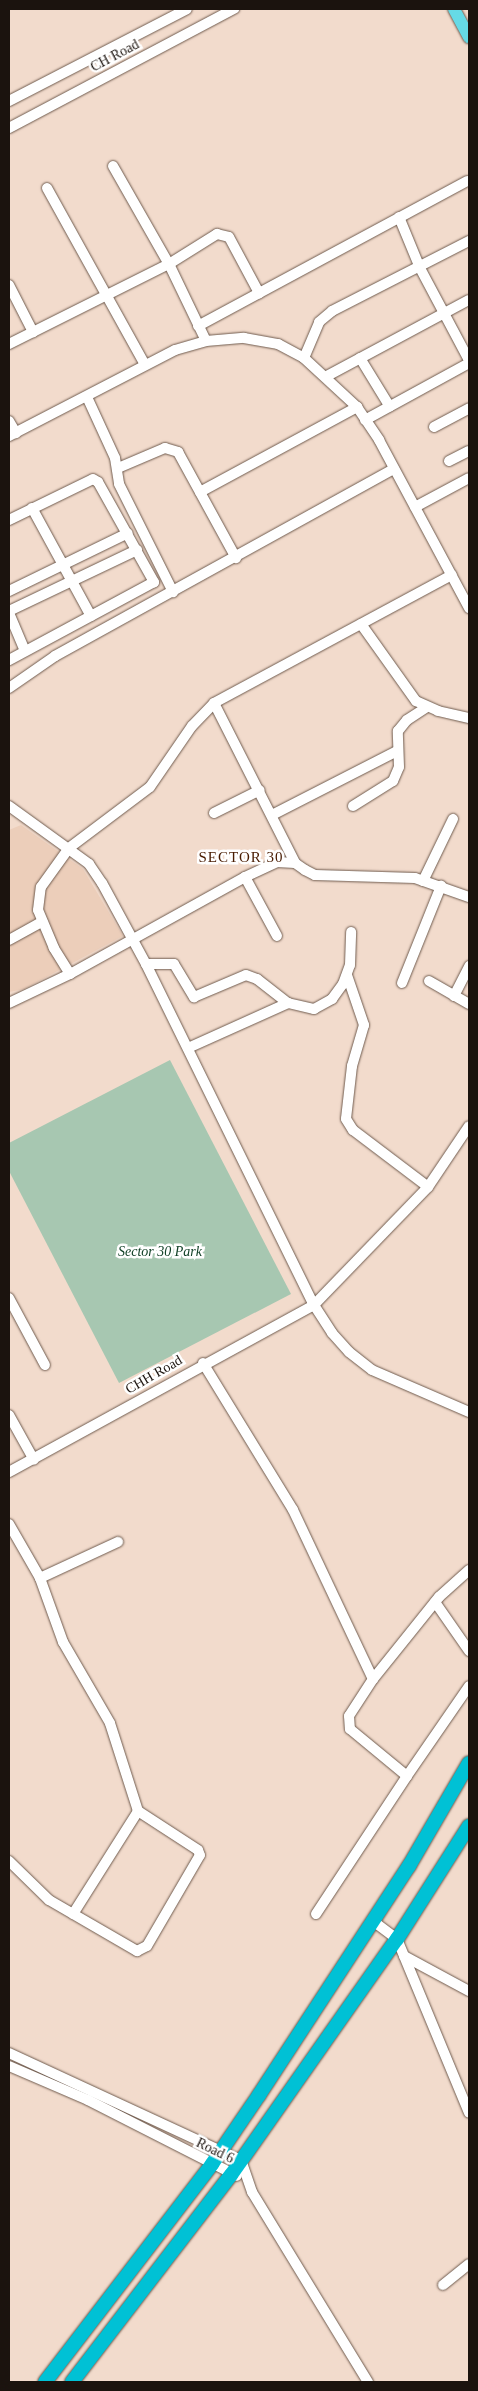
<!DOCTYPE html>
<style>
body{margin:0}
#map{position:relative;width:478px;height:2391px;overflow:hidden;background:#f2dbcc;font-family:"Times New Roman",serif}
div>[style]{position:absolute}
.built>*{inset:0;background:#ecceba}
.green>*{inset:0;background:#a7c7b1}
.roads{filter:drop-shadow(0 0 1px #6f5b4e) drop-shadow(0 0 1px #6f5b4e)}
.minor>*{height:10px;margin:-5px;padding:0 5px;transform-origin:5px;border-radius:5px;background:#fff}
.major>*{height:12px;margin:-6px;padding:0 6px;transform-origin:6px;border-radius:6px;background:#66dae6}
.highway>*{height:14px;margin:-7px;padding:0 7px;transform-origin:7px;border-radius:7px;background:#00c1d5}
span{translate:-50% -50%;white-space:nowrap;text-align:center;line-height:1.15;-webkit-text-stroke:5px #fff;paint-order:stroke}
.street-label{font-size:14px;color:#1b130e}
.park-label{font-size:14px;color:#114127;font-style:italic}
.neighbourhood-label{font-size:15px;color:#481b00;letter-spacing:1px}
.frame{position:absolute;inset:0;border:10px solid #1b130e;pointer-events:none}
</style>
<div id="map">
<div class="built">
<div style="clip-path:polygon(21px 825px,83px 869px,123px 936px,24px 989px,9px 992px,9px 830px)"></div>
</div>
<div class="green">
<div style="clip-path:polygon(170px 1060px,291px 1294px,119px 1383px,9px 1171px,9px 1143px)"></div>
</div>
<div class="roads">
<div class="minor">
<div style="left:9px;top:101px;width:200px;rotate:-27.3deg"></div>
<div style="left:9px;top:128px;width:255px;rotate:-27.9deg"></div>
<div style="left:113px;top:166px;width:113px;rotate:60.3deg"></div>
<div style="left:169px;top:264px;width:85px;rotate:64.3deg"></div>
<div style="left:47px;top:188px;width:200px;rotate:61deg"></div>
<div style="left:399px;top:217px;width:55px;rotate:67.6deg"></div>
<div style="left:420px;top:268px;width:104px;rotate:62deg"></div>
<div style="left:9px;top:285px;width:53px;rotate:62.9deg"></div>
<div style="left:198px;top:326px;width:306px;rotate:-28.3deg"></div>
<div style="left:9px;top:344px;width:179px;rotate:-26.6deg"></div>
<div style="left:169px;top:264px;width:57px;rotate:-32deg"></div>
<div style="left:217px;top:234px;width:12px;rotate:14deg"></div>
<div style="left:229px;top:237px;width:64px;rotate:61.8deg"></div>
<div style="left:304px;top:358px;width:39px;rotate:-67deg"></div>
<div style="left:319px;top:322px;width:17px;rotate:-40deg"></div>
<div style="left:332px;top:311px;width:154px;rotate:-27.1deg"></div>
<div style="left:360px;top:358px;width:57px;rotate:58.5deg"></div>
<div style="left:327px;top:376px;width:161px;rotate:-28.2deg"></div>
<div style="left:87px;top:397px;width:67px;rotate:65.3deg"></div>
<div style="left:115px;top:458px;width:26px;rotate:81deg"></div>
<div style="left:119px;top:484px;width:121px;rotate:63.4deg"></div>
<div style="left:365px;top:420px;width:119px;rotate:-28.7deg"></div>
<div style="left:9px;top:421px;width:14px;rotate:60deg"></div>
<div style="left:434px;top:427px;width:40px;rotate:-28deg"></div>
<div style="left:9px;top:436px;width:187px;rotate:-27.4deg"></div>
<div style="left:175px;top:350px;width:32px;rotate:-16deg"></div>
<div style="left:206px;top:341px;width:38px;rotate:-5deg"></div>
<div style="left:244px;top:338px;width:35px;rotate:10deg"></div>
<div style="left:278px;top:344px;width:30px;rotate:28deg"></div>
<div style="left:304px;top:358px;width:72px;rotate:42.8deg"></div>
<div style="left:357px;top:407px;width:40px;rotate:56deg"></div>
<div style="left:379px;top:440px;width:191px;rotate:61.8deg"></div>
<div style="left:449px;top:461px;width:22px;rotate:-27deg"></div>
<div style="left:118px;top:468px;width:51px;rotate:-23.1deg"></div>
<div style="left:165px;top:448px;width:14px;rotate:17deg"></div>
<div style="left:178px;top:452px;width:121px;rotate:61.3deg"></div>
<div style="left:200px;top:492px;width:179px;rotate:-28.4deg"></div>
<div style="left:415px;top:507px;width:61px;rotate:-28.2deg"></div>
<div style="left:32px;top:508px;width:123px;rotate:61.4deg"></div>
<div style="left:9px;top:520px;width:93px;rotate:-26deg"></div>
<div style="left:93px;top:479px;width:6px;rotate:31deg"></div>
<div style="left:98px;top:482px;width:115px;rotate:60.8deg"></div>
<div style="left:154px;top:582px;width:165px;rotate:151.7deg"></div>
<div style="left:9px;top:591px;width:132px;rotate:-26deg"></div>
<div style="left:9px;top:611px;width:142px;rotate:-25.5deg"></div>
<div style="left:9px;top:613px;width:41px;rotate:67.2deg"></div>
<div style="left:361px;top:624px;width:95px;rotate:54.5deg"></div>
<div style="left:416px;top:701px;width:24px;rotate:24deg"></div>
<div style="left:438px;top:711px;width:32px;rotate:13deg"></div>
<div style="left:9px;top:688px;width:56px;rotate:-34.8deg"></div>
<div style="left:55px;top:656px;width:387px;rotate:-28.9deg"></div>
<div style="left:214px;top:703px;width:179px;rotate:63.1deg"></div>
<div style="left:295px;top:863px;width:12px;rotate:35deg"></div>
<div style="left:305px;top:870px;width:11px;rotate:27deg"></div>
<div style="left:315px;top:875px;width:100px;rotate:1.7deg"></div>
<div style="left:415px;top:878px;width:57px;rotate:19.4deg"></div>
<div style="left:9px;top:806px;width:99px;rotate:35.9deg"></div>
<div style="left:89px;top:864px;width:23px;rotate:56deg"></div>
<div style="left:102px;top:883px;width:92px;rotate:61.5deg"></div>
<div style="left:146px;top:964px;width:380px;rotate:63.8deg"></div>
<div style="left:314px;top:1305px;width:33px;rotate:57deg"></div>
<div style="left:332px;top:1333px;width:25px;rotate:48deg"></div>
<div style="left:349px;top:1352px;width:29px;rotate:38deg"></div>
<div style="left:372px;top:1370px;width:106px;rotate:23.4deg"></div>
<div style="left:353px;top:806px;width:47px;rotate:-32deg"></div>
<div style="left:393px;top:781px;width:15px;rotate:-67deg"></div>
<div style="left:399px;top:767px;width:36px;rotate:-92deg"></div>
<div style="left:398px;top:731px;width:14px;rotate:-51deg"></div>
<div style="left:407px;top:720px;width:24px;rotate:-33deg"></div>
<div style="left:214px;top:813px;width:51px;rotate:-26.6deg"></div>
<div style="left:272px;top:815px;width:140px;rotate:-27.1deg"></div>
<div style="left:245px;top:877px;width:67px;rotate:61.5deg"></div>
<div style="left:423px;top:881px;width:69px;rotate:-64.2deg"></div>
<div style="left:9px;top:940px;width:38px;rotate:-29deg"></div>
<div style="left:146px;top:964px;width:28px"></div>
<div style="left:174px;top:964px;width:39px;rotate:59deg"></div>
<div style="left:194px;top:997px;width:56px;rotate:-22.9deg"></div>
<div style="left:246px;top:975px;width:12px;rotate:20deg"></div>
<div style="left:257px;top:979px;width:39px;rotate:38deg"></div>
<div style="left:288px;top:1003px;width:27px;rotate:13deg"></div>
<div style="left:314px;top:1009px;width:21px;rotate:-29deg"></div>
<div style="left:332px;top:999px;width:19px;rotate:-54deg"></div>
<div style="left:343px;top:984px;width:20px;rotate:-70deg"></div>
<div style="left:350px;top:965px;width:33px;rotate:-88deg"></div>
<div style="left:70px;top:974px;width:31px;rotate:-122deg"></div>
<div style="left:54px;top:948px;width:41px;rotate:-112.8deg"></div>
<div style="left:38px;top:910px;width:23px;rotate:-83deg"></div>
<div style="left:41px;top:887px;width:48px;rotate:-54.3deg"></div>
<div style="left:69px;top:848px;width:101px;rotate:-37deg"></div>
<div style="left:150px;top:787px;width:74px;rotate:-55.5deg"></div>
<div style="left:192px;top:726px;width:32px;rotate:-46deg"></div>
<div style="left:214px;top:703px;width:270px;rotate:-28.3deg"></div>
<div style="left:347px;top:975px;width:53px;rotate:71.2deg"></div>
<div style="left:364px;top:1025px;width:43px;rotate:106.3deg"></div>
<div style="left:352px;top:1066px;width:53px;rotate:96.5deg"></div>
<div style="left:346px;top:1119px;width:13px;rotate:58deg"></div>
<div style="left:353px;top:1130px;width:94px;rotate:37.2deg"></div>
<div style="left:429px;top:981px;width:46px;rotate:29.9deg"></div>
<div style="left:402px;top:983px;width:105px;rotate:-68.1deg"></div>
<div style="left:454px;top:996px;width:34px;rotate:-63deg"></div>
<div style="left:9px;top:1003px;width:68px;rotate:-25.4deg"></div>
<div style="left:70px;top:974px;width:200px;rotate:-29deg"></div>
<div style="left:245px;top:877px;width:35px;rotate:-25deg"></div>
<div style="left:277px;top:862px;width:18px;rotate:3deg"></div>
<div style="left:188px;top:1048px;width:110px;rotate:-24.2deg"></div>
<div style="left:9px;top:1298px;width:76px;rotate:61.8deg"></div>
<div style="left:203px;top:1363px;width:172px;rotate:58.5deg"></div>
<div style="left:293px;top:1510px;width:187px;rotate:64.7deg"></div>
<div style="left:9px;top:1415px;width:51px;rotate:60.9deg"></div>
<div style="left:9px;top:1472px;width:348px;rotate:-28.7deg"></div>
<div style="left:314px;top:1305px;width:164px;rotate:-46deg"></div>
<div style="left:428px;top:1187px;width:73px;rotate:-56.1deg"></div>
<div style="left:9px;top:1524px;width:62px;rotate:60.1deg"></div>
<div style="left:40px;top:1578px;width:86px;rotate:-24.8deg"></div>
<div style="left:469px;top:1570px;width:40px;rotate:138deg"></div>
<div style="left:439px;top:1597px;width:105px;rotate:128.8deg"></div>
<div style="left:373px;top:1679px;width:44px;rotate:123deg"></div>
<div style="left:349px;top:1716px;width:13px;rotate:86deg"></div>
<div style="left:350px;top:1729px;width:74px;rotate:39.5deg"></div>
<div style="left:407px;top:1776px;width:109px;rotate:-55.4deg"></div>
<div style="left:435px;top:1602px;width:60px;rotate:55.2deg"></div>
<div style="left:9px;top:1861px;width:56px;rotate:44.3deg"></div>
<div style="left:49px;top:1900px;width:102px;rotate:30.1deg"></div>
<div style="left:137px;top:1951px;width:11px;rotate:-27deg"></div>
<div style="left:147px;top:1946px;width:105px;rotate:-59.8deg"></div>
<div style="left:200px;top:1855px;width:5px;rotate:-112deg"></div>
<div style="left:198px;top:1850px;width:72px;rotate:-147deg"></div>
<div style="left:138px;top:1811px;width:92px;rotate:-107.7deg"></div>
<div style="left:110px;top:1723px;width:94px;rotate:-120.1deg"></div>
<div style="left:63px;top:1642px;width:68px;rotate:-109.8deg"></div>
<div style="left:73px;top:1914px;width:122px;rotate:-57.7deg"></div>
<div style="left:316px;top:1914px;width:165px;rotate:-56.6deg"></div>
<div style="left:373px;top:1921px;width:30px;rotate:37deg"></div>
<div style="left:397px;top:1939px;width:188px;rotate:67.5deg"></div>
<div style="left:404px;top:1956px;width:74px;rotate:28.3deg"></div>
<div style="left:9px;top:2053px;width:255px;rotate:24.8deg"></div>
<div style="left:241px;top:2160px;width:34px;rotate:71deg"></div>
<div style="left:252px;top:2192px;width:223px;rotate:58.6deg"></div>
<div style="left:9px;top:2066px;width:86px;rotate:23.3deg"></div>
<div style="left:88px;top:2100px;width:167px;rotate:27deg"></div>
<div style="left:443px;top:2285px;width:33px;rotate:-39deg"></div>
</div>
<div class="major">
<div style="left:454px;top:9px;width:32px;rotate:62deg"></div>
</div>
<div class="highway">
<div style="left:45px;top:2382px;width:275px;rotate:-52.5deg"></div>
<div style="left:212px;top:2164px;width:83px;rotate:-55.7deg"></div>
<div style="left:259px;top:2095px;width:274px;rotate:-56.8deg"></div>
<div style="left:409px;top:1866px;width:119px;rotate:-59.8deg"></div>
<div style="left:72px;top:2382px;width:261px;rotate:-52.5deg"></div>
<div style="left:231px;top:2175px;width:289px;rotate:-54.9deg"></div>
<div style="left:397px;top:1939px;width:134px;rotate:-57.5deg"></div>
</div>
</div>
<div class="street-label">
<span style="left:115px;top:56px;rotate:-28deg">CH Road</span>
<span style="left:154px;top:1375px;rotate:-30deg">CHH Road</span>
<span style="left:215px;top:2151px;rotate:26deg">Road 6</span>
</div>
<div class="park-label">
<span style="left:160px;top:1252px">Sector 30 Park</span>
</div>
<div class="neighbourhood-label">
<span style="left:241px;top:858px">SECTOR 30</span>
</div>
<div class="frame"></div>
</div>
